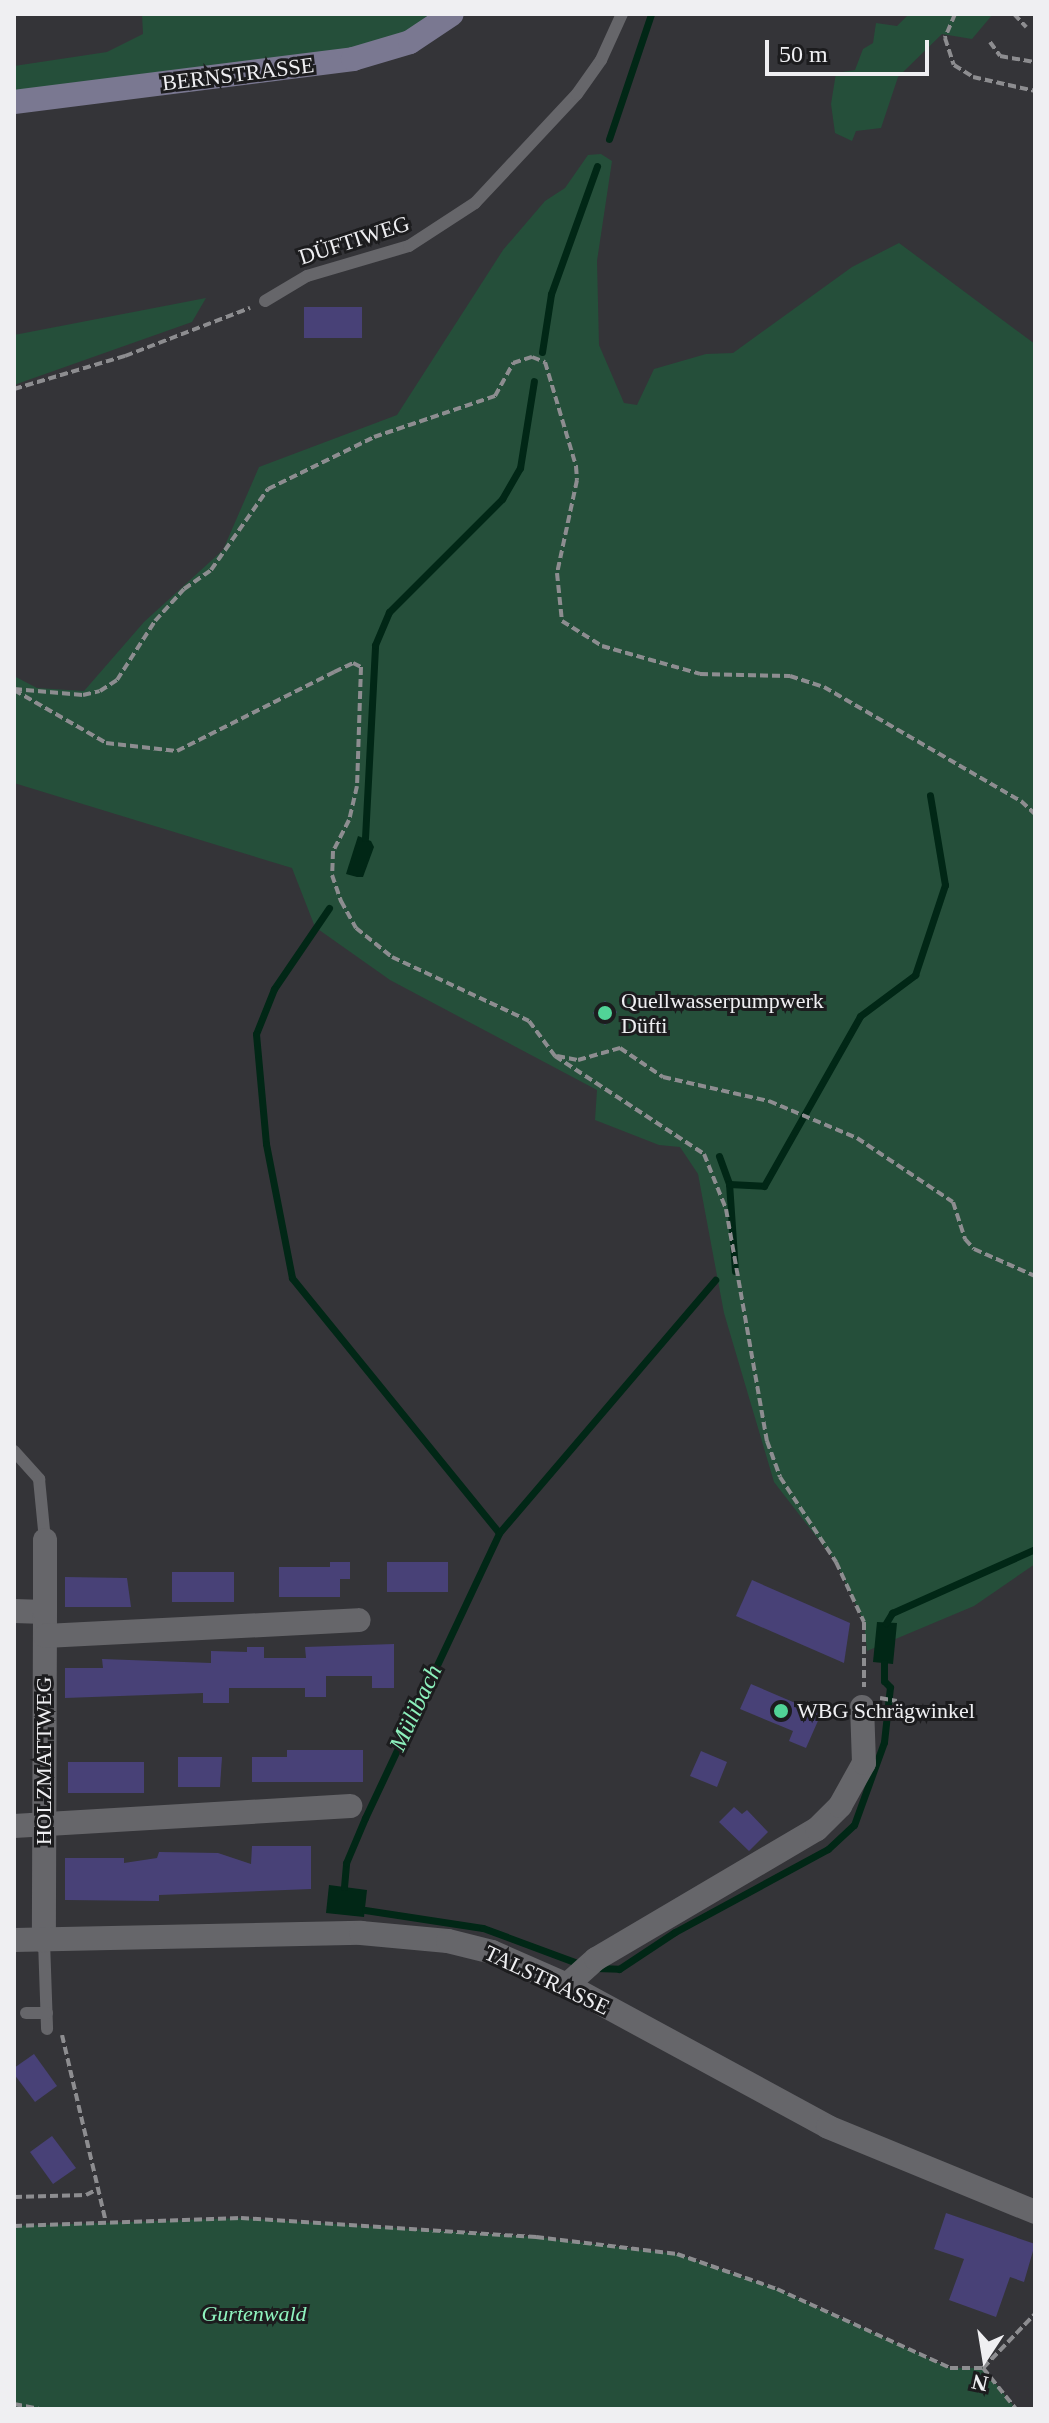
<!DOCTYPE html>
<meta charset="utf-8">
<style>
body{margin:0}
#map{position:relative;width:1049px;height:2423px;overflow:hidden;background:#343438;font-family:"Times New Roman",serif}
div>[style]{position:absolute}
.green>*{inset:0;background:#254f3a}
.water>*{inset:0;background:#012716}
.stream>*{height:7px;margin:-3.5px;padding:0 3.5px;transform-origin:3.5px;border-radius:3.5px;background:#012716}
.building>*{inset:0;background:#484177}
.path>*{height:4px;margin-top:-2px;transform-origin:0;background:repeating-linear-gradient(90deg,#8d8d90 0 8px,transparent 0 12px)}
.lane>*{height:12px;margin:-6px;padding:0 6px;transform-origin:6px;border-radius:6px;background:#66666a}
.street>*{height:24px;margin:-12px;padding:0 12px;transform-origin:12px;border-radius:12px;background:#66666a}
.secondary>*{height:24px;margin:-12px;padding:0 12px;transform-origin:12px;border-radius:12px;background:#7a7891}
.dots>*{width:22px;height:22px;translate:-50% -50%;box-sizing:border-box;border:4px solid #1c1c1e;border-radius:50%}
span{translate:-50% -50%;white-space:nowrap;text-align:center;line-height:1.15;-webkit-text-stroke:6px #1c1c1e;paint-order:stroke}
.street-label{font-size:22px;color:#efeff2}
.poi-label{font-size:22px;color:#efeff2}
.left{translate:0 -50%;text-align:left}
.park-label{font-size:22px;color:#8ff3bf;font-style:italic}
.water-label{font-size:24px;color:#8cf0bc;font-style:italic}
.frame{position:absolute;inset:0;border:16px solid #efeff2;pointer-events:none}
.north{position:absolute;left:945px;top:2319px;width:80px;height:80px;-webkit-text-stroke:6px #1c1c1e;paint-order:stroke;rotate:192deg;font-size:22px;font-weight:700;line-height:32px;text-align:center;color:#efeff2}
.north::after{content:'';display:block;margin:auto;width:28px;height:36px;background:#efeff2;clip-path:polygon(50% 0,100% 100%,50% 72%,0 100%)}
.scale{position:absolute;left:765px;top:40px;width:164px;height:36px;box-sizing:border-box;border:4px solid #efeff2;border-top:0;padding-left:10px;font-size:24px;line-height:28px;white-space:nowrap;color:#efeff2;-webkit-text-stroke:6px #1c1c1e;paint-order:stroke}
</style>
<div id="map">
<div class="green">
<div style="clip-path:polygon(142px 14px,430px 14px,414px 28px,358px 49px,14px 93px,14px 66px,107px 52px,143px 34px)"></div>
<div style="clip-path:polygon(909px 14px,993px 14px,972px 39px,942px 34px,898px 77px,881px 128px,856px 131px,852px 141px,835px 133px,831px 104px,836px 73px,855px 70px,863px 49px,873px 43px,876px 23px,897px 26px)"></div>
<div style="clip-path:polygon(601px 154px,612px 161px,597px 261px,599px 345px,624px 403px,637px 405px,654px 369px,706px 354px,733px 353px,852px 267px,899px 243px,1035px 344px,1035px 1564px,974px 1606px,867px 1651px,864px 1622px,836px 1562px,774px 1482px,724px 1313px,698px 1174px,680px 1147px,659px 1145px,595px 1120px,597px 1090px,390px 980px,315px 927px,292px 868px,14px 783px,14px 676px,37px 688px,84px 691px,144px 622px,223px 550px,259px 467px,397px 415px,503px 250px,545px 201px,565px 188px,588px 155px)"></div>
<div style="clip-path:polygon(206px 298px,192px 322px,14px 385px,14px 335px)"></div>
<div style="clip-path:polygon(241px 2218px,536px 2237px,677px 2254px,777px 2289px,950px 2368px,983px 2368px,1016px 2409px,14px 2409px,14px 2226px)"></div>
</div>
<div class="water">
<div style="clip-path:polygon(358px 836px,371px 841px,374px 847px,363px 877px,357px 877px,346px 874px)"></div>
<div style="clip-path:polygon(877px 1622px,897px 1623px,893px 1664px,873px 1662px)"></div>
<div style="clip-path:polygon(329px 1885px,367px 1890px,364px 1917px,326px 1913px)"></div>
</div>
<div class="stream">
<div style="left:609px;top:139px;width:132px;rotate:-71.4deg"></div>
<div style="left:542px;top:352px;width:59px;rotate:-81.2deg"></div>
<div style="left:551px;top:294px;width:136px;rotate:-70.2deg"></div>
<div style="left:365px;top:838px;width:193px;rotate:-87deg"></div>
<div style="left:375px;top:645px;width:36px;rotate:-67deg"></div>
<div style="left:389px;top:612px;width:160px;rotate:-45deg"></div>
<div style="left:502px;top:499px;width:36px;rotate:-60deg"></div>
<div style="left:520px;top:468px;width:88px;rotate:-80.9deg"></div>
<div style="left:329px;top:908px;width:98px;rotate:124.2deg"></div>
<div style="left:274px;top:989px;width:48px;rotate:111.8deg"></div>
<div style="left:256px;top:1034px;width:110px;rotate:84.8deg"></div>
<div style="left:266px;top:1144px;width:136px;rotate:79deg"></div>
<div style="left:292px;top:1278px;width:328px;rotate:50.9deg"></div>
<div style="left:719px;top:1156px;width:30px;rotate:70deg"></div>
<div style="left:735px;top:1271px;width:87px;rotate:-93.9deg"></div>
<div style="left:729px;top:1184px;width:35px;rotate:3deg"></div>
<div style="left:764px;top:1186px;width:195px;rotate:-60.5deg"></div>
<div style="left:860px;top:1016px;width:69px;rotate:-36.7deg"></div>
<div style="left:915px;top:975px;width:95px;rotate:-71.6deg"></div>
<div style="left:945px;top:885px;width:91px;rotate:-99.5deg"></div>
<div style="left:886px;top:1623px;width:12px;rotate:-59deg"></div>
<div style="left:892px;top:1613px;width:157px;rotate:-24.1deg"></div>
<div style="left:344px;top:1887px;width:24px;rotate:-85deg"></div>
<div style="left:346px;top:1863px;width:49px;rotate:-67.1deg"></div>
<div style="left:365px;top:1818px;width:315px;rotate:-64.8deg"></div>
<div style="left:499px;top:1533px;width:333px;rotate:-49.5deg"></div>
<div style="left:365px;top:1910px;width:119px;rotate:8.7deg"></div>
<div style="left:483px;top:1928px;width:103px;rotate:20.4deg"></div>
<div style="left:596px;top:1968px;width:23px;rotate:2deg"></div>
<div style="left:619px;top:1969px;width:67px;rotate:-33.5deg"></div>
<div style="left:675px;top:1932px;width:174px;rotate:-28.5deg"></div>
<div style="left:828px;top:1849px;width:35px;rotate:-43deg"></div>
<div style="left:854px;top:1825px;width:88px;rotate:-70.1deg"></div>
<div style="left:884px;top:1742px;width:55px;rotate:-83.8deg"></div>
<div style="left:890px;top:1687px;width:8px;rotate:-135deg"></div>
<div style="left:884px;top:1681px;width:18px;rotate:-90deg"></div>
</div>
<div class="building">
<div style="clip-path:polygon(304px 307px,362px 307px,362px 338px,304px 338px)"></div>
<div style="clip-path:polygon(605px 1001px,617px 1012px,605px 1025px,593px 1013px)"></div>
<div style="clip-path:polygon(330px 1562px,350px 1562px,350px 1579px,340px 1579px,340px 1597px,279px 1597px,279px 1567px,330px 1567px)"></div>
<div style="clip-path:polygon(387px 1562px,448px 1562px,448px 1592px,387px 1592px)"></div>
<div style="clip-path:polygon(172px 1572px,234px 1572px,234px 1602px,172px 1602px)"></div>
<div style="clip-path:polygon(65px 1577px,127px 1578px,131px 1607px,65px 1607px)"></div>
<div style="clip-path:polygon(752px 1580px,850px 1623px,844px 1663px,736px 1616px)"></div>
<div style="clip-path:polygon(394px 1644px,394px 1688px,372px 1688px,372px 1676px,326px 1676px,326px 1697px,305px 1697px,305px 1688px,229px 1688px,229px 1703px,203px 1703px,203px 1693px,65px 1698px,65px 1668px,103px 1668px,102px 1659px,211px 1663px,211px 1651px,247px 1652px,247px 1647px,264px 1647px,264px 1658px,306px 1658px,305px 1647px)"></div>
<div style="clip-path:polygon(751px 1684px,821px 1714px,806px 1748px,789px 1741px,793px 1731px,740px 1709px)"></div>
<div style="clip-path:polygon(287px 1750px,363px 1750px,363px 1782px,252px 1782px,252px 1757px,287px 1757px)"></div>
<div style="clip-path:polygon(701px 1751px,727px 1762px,717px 1787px,690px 1776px)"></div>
<div style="clip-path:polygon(178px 1757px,222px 1757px,220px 1787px,178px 1787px)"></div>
<div style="clip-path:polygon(68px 1762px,144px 1762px,144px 1793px,68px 1793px)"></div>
<div style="clip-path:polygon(734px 1807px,742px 1814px,747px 1810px,768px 1832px,749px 1851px,719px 1822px)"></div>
<div style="clip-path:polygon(252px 1846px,311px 1846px,311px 1889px,159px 1895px,159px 1901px,65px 1900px,65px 1858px,124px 1858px,124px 1863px,157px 1858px,159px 1852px,218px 1853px,251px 1864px)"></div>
<div style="clip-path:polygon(34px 2054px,57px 2086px,35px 2102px,14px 2074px,14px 2068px)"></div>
<div style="clip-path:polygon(52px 2136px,76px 2168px,53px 2184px,30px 2152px)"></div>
<div style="clip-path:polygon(946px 2213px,1035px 2244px,1024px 2282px,1010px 2277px,996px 2317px,949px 2300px,964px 2259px,934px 2249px)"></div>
</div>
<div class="path">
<div style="left:955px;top:14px;width:26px;rotate:113deg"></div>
<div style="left:945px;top:38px;width:28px;rotate:72deg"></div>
<div style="left:954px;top:65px;width:22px;rotate:32deg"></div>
<div style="left:973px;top:77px;width:64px;rotate:12.7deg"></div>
<div style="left:1014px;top:14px;width:18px;rotate:47deg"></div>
<div style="left:990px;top:42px;width:17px;rotate:54deg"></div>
<div style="left:1000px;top:56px;width:36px;rotate:10deg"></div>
<div style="left:14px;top:389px;width:116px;rotate:-16.6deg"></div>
<div style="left:125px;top:356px;width:134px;rotate:-21deg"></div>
<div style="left:14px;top:689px;width:69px;rotate:5deg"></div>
<div style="left:83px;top:695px;width:17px;rotate:-13deg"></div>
<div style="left:100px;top:691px;width:20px;rotate:-33deg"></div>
<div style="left:117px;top:680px;width:70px;rotate:-57.2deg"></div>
<div style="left:155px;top:621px;width:43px;rotate:-47.8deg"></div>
<div style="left:184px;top:589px;width:33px;rotate:-35deg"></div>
<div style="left:211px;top:570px;width:99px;rotate:-54.9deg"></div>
<div style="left:268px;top:489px;width:118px;rotate:-26.1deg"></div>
<div style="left:374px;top:437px;width:128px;rotate:-18.7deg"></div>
<div style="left:495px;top:396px;width:38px;rotate:-61deg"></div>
<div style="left:513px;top:363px;width:20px;rotate:-18deg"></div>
<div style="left:532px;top:357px;width:14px;rotate:21deg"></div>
<div style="left:545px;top:362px;width:109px;rotate:73.4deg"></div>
<div style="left:576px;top:466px;width:14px;rotate:86deg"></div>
<div style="left:577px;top:480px;width:95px;rotate:102.1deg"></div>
<div style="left:557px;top:573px;width:48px;rotate:84.1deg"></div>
<div style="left:562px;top:621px;width:47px;rotate:32deg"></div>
<div style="left:602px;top:646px;width:102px;rotate:15.9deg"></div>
<div style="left:700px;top:674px;width:90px;rotate:1.3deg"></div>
<div style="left:790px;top:676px;width:36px;rotate:18deg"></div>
<div style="left:824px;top:687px;width:228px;rotate:30.1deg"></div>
<div style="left:1021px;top:801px;width:19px;rotate:43deg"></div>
<div style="left:14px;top:690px;width:106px;rotate:29.9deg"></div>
<div style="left:106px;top:743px;width:71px;rotate:6.4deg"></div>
<div style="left:177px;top:751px;width:176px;rotate:-26.7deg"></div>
<div style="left:334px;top:672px;width:21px;rotate:-25deg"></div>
<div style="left:353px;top:663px;width:9px;rotate:27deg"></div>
<div style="left:361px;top:667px;width:119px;rotate:91.9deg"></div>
<div style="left:357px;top:786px;width:35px;rotate:103deg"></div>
<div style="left:349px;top:820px;width:35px;rotate:117deg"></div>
<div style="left:333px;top:851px;width:24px;rotate:92deg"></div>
<div style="left:332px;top:875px;width:28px;rotate:71deg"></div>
<div style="left:341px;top:901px;width:31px;rotate:61deg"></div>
<div style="left:356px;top:928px;width:46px;rotate:38.9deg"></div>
<div style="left:392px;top:957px;width:151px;rotate:25deg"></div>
<div style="left:529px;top:1021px;width:44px;rotate:53.4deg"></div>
<div style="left:555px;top:1056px;width:178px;rotate:33.3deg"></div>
<div style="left:704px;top:1154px;width:59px;rotate:68.2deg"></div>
<div style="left:726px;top:1209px;width:236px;rotate:80deg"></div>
<div style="left:767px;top:1441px;width:38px;rotate:70deg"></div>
<div style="left:780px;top:1477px;width:102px;rotate:56.6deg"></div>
<div style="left:836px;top:1562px;width:66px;rotate:65deg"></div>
<div style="left:864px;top:1622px;width:65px;rotate:90deg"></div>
<div style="left:557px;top:1056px;width:21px;rotate:11deg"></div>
<div style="left:578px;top:1060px;width:44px;rotate:-15.9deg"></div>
<div style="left:620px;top:1048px;width:52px;rotate:34deg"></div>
<div style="left:663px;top:1077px;width:109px;rotate:12.8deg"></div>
<div style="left:769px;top:1101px;width:95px;rotate:22.8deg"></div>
<div style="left:857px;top:1138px;width:115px;rotate:33.7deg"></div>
<div style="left:953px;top:1202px;width:39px;rotate:72deg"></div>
<div style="left:965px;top:1239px;width:13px;rotate:48deg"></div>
<div style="left:974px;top:1249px;width:67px;rotate:23.9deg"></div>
<div style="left:880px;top:1698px;width:17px;rotate:10deg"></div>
<div style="left:62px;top:2035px;width:189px;rotate:76.8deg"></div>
<div style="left:14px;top:2197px;width:72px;rotate:-1.6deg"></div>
<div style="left:86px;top:2195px;width:13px;rotate:-27deg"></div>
<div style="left:14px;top:2226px;width:227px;rotate:-2deg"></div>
<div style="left:241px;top:2218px;width:296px;rotate:3.7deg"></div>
<div style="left:536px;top:2237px;width:142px;rotate:6.9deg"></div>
<div style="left:677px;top:2254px;width:106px;rotate:19.3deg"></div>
<div style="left:777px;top:2289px;width:190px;rotate:24.5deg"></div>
<div style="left:950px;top:2368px;width:33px"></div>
<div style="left:983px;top:2368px;width:75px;rotate:-46.1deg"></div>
<div style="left:983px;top:2368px;width:53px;rotate:51.2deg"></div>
<div style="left:14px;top:2404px;width:25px;rotate:11deg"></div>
</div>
<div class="lane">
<div style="left:265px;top:301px;width:49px;rotate:-30.8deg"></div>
<div style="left:307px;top:276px;width:106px;rotate:-16.4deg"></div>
<div style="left:409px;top:246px;width:79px;rotate:-33.1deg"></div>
<div style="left:475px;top:203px;width:149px;rotate:-46.9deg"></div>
<div style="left:577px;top:94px;width:42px;rotate:-54.8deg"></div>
<div style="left:601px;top:60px;width:51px;rotate:-65.5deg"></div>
<div style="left:14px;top:1451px;width:38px;rotate:48deg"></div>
<div style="left:39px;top:1479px;width:61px;rotate:84.4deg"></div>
<div style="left:44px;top:1941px;width:88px;rotate:88deg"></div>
<div style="left:26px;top:2013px;width:21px"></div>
</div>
<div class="street">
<div style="left:14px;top:1611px;width:31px;rotate:2deg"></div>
<div style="left:45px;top:1612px;width:329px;rotate:90.2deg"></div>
<div style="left:45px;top:1612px;width:72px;rotate:-90deg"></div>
<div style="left:45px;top:1636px;width:314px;rotate:-2.9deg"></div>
<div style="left:14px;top:1826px;width:337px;rotate:-3.4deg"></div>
<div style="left:14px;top:1940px;width:347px;rotate:-1.2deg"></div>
<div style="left:361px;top:1933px;width:87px;rotate:5.3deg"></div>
<div style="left:448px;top:1941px;width:45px;rotate:14deg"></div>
<div style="left:492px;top:1952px;width:82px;rotate:23.7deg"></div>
<div style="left:567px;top:1985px;width:297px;rotate:28.5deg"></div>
<div style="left:828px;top:2127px;width:224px;rotate:22.3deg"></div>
<div style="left:567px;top:1985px;width:39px;rotate:-42deg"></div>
<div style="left:596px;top:1959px;width:256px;rotate:-30.5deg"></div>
<div style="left:817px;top:1829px;width:33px;rotate:-45deg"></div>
<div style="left:840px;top:1806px;width:49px;rotate:-60.8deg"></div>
<div style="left:864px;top:1763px;width:56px;rotate:-92deg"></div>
</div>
<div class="secondary">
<div style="left:14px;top:102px;width:342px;rotate:-7.2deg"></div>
<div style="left:353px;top:59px;width:59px;rotate:-16.6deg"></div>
<div style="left:410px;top:42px;width:50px;rotate:-33.7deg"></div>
</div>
<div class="dots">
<div style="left:605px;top:1013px;background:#51d397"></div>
<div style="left:781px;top:1711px;background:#51d397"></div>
</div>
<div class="street-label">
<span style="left:238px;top:74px;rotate:-7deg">BERNSTRASSE</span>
<span style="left:354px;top:240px;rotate:-18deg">DÜFTIWEG</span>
<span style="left:44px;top:1761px;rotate:-90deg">HOLZMATTWEG</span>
<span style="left:547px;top:1980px;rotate:25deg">TALSTRASSE</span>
</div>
<div class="poi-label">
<span class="left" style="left:621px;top:1013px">Quellwasserpumpwerk<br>Düfti</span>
<span class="left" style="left:797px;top:1711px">WBG Schrägwinkel</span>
</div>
<div class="park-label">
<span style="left:254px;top:2314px">Gurtenwald</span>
</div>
<div class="water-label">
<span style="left:416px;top:1708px;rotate:-65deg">Mülibach</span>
</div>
<div class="frame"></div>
<div class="north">N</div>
<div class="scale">50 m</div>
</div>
